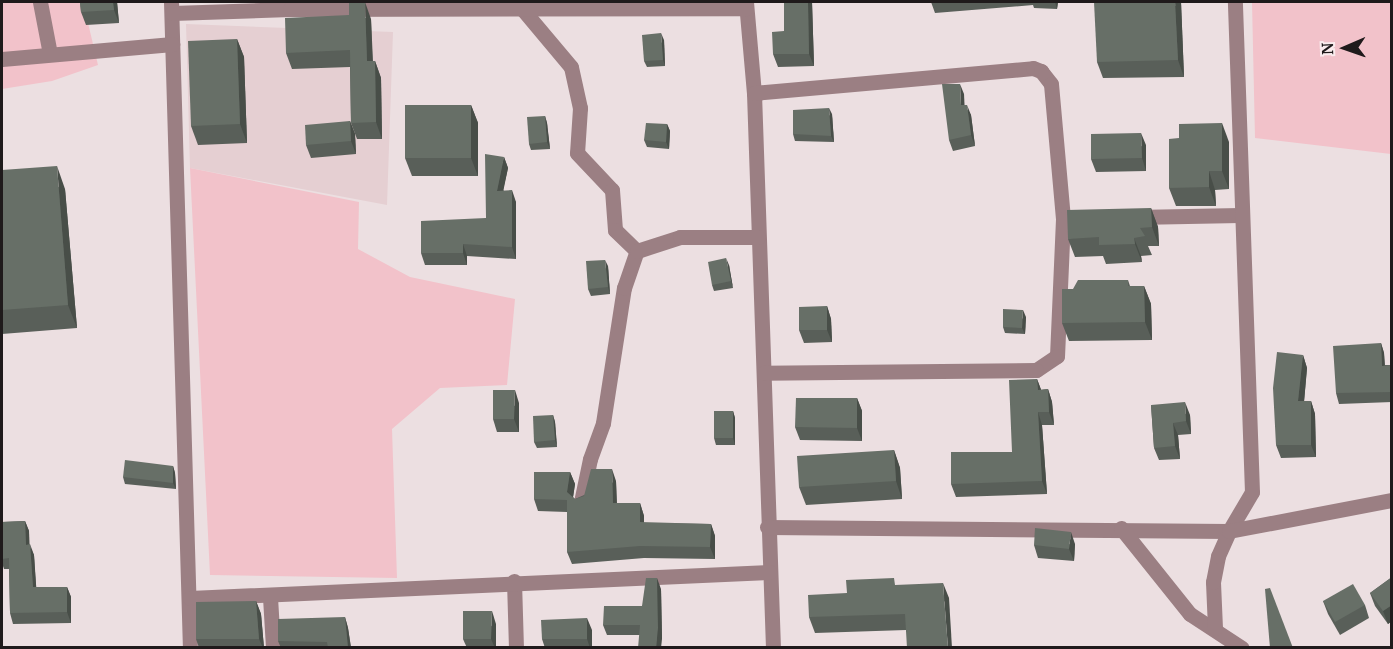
<!DOCTYPE html>
<style>
body{margin:0}
#map{position:relative;width:1393px;height:649px;overflow:hidden;background:#ecdfe1;font-family:"PT Serif",serif}
div>[style]{position:absolute}
.built>*{inset:0;background:#e5cfd2}
.green>*{inset:0;background:#f2c2ca}
.minor>*{height:15px;margin:-7.5px;padding:0 7.5px;transform-origin:7.5px;border-radius:7.5px;background:#9b7f83}
.wall>*{inset:0;background:#595f59}
.shaded-wall>*{inset:0;background:#484e48}
.building>*{inset:0;background:#676f67}
span{translate:-50% -50%;white-space:nowrap;text-align:center;line-height:1.15;-webkit-text-stroke:5px #faecee;paint-order:stroke}
.frame{position:absolute;inset:0;border:3px solid #1f1a1b;pointer-events:none}
.north{position:absolute;left:1315px;top:18px;width:60px;height:60px;-webkit-text-stroke:4px #faecee;paint-order:stroke;rotate:268deg;font-size:16px;font-weight:700;line-height:24px;text-align:center;color:#1f1a1b}
.north::after{content:'';display:block;margin:auto;width:21px;height:27px;background:#1f1a1b;clip-path:polygon(50% 0,100% 100%,50% 72%,0 100%)}
</style>
<div id="map">
<div class="built">
<div style="clip-path:polygon(186px 24px,393px 32px,387px 205px,190px 168px)"></div>
</div>
<div class="green">
<div style="clip-path:polygon(2px 2px,83px 2px,98px 65px,52px 81px,2px 89px)"></div>
<div style="clip-path:polygon(1252px 2px,1391px 2px,1391px 154px,1255px 138px)"></div>
<div style="clip-path:polygon(190px 168px,359px 202px,358px 249px,410px 277px,515px 299px,507px 385px,440px 388px,392px 429px,397px 578px,210px 575px)"></div>
</div>
<div class="minor">
<div style="left:40px;top:2px;width:53px;rotate:79.1deg"></div>
<div style="left:171px;top:2px;width:646px;rotate:88.32deg"></div>
<div style="left:746px;top:2px;width:91px;rotate:85deg"></div>
<div style="left:754px;top:93px;width:555px;rotate:88.04deg"></div>
<div style="left:524px;top:11px;width:73px;rotate:50deg"></div>
<div style="left:571px;top:67px;width:42px;rotate:77.6deg"></div>
<div style="left:580px;top:108px;width:45px;rotate:93.8deg"></div>
<div style="left:577px;top:153px;width:51px;rotate:46.6deg"></div>
<div style="left:612px;top:190px;width:40px;rotate:85.7deg"></div>
<div style="left:615px;top:230px;width:30px;rotate:44deg"></div>
<div style="left:172px;top:13px;width:118px;rotate:-1.9deg"></div>
<div style="left:290px;top:9px;width:456px;rotate:-0.1deg"></div>
<div style="left:2px;top:59px;width:171px;rotate:-5deg"></div>
<div style="left:754px;top:93px;width:280px;rotate:-5.1deg"></div>
<div style="left:1033px;top:68px;width:9px;rotate:21deg"></div>
<div style="left:1041px;top:71px;width:16px;rotate:52deg"></div>
<div style="left:1051px;top:84px;width:136px;rotate:84.9deg"></div>
<div style="left:1063px;top:219px;width:137px;rotate:92.5deg"></div>
<div style="left:1057px;top:356px;width:25px;rotate:146deg"></div>
<div style="left:1036px;top:370px;width:272px;rotate:179.4deg"></div>
<div style="left:1135px;top:217px;width:105px;rotate:-1.1deg"></div>
<div style="left:581px;top:502px;width:44px;rotate:-78.2deg"></div>
<div style="left:590px;top:459px;width:38px;rotate:-70deg"></div>
<div style="left:603px;top:423px;width:137px;rotate:-81.2deg"></div>
<div style="left:624px;top:288px;width:39px;rotate:-71deg"></div>
<div style="left:637px;top:251px;width:45px;rotate:-18deg"></div>
<div style="left:680px;top:237px;width:78px"></div>
<div style="left:767px;top:527px;width:462px;rotate:0.5deg"></div>
<div style="left:1229px;top:531px;width:45px;rotate:-59.5deg"></div>
<div style="left:1252px;top:492px;width:490px;rotate:-92deg"></div>
<div style="left:1121px;top:528px;width:110px;rotate:51.3deg"></div>
<div style="left:1190px;top:614px;width:62px;rotate:33.2deg"></div>
<div style="left:514px;top:581px;width:67px;rotate:88.3deg"></div>
<div style="left:270px;top:597px;width:51px;rotate:86.6deg"></div>
<div style="left:190px;top:598px;width:580px;rotate:-2.57deg"></div>
<div style="left:1215px;top:628px;width:46px;rotate:-92.5deg"></div>
<div style="left:1213px;top:582px;width:26px;rotate:-79deg"></div>
<div style="left:1218px;top:556px;width:27px;rotate:-66deg"></div>
<div style="left:1229px;top:531px;width:166px;rotate:-10.8deg"></div>
</div>
<div class="wall">
<div style="clip-path:polygon(80px 2px,117px 2px,119px 23px,86px 25px,81px 12px)"></div>
<div style="clip-path:polygon(784px 2px,812px 2px,814px 66px,778px 67px,773px 54px,784px 31px)"></div>
<div style="clip-path:polygon(931px 2px,1058px 2px,1057px 9px,1034px 8px,1033px 5px,935px 13px)"></div>
<div style="clip-path:polygon(1181px 2px,1184px 77px,1103px 78px,1097px 62px)"></div>
<div style="clip-path:polygon(349px 15px,371px 19px,373px 61px,375px 61px,381px 78px,382px 139px,357px 139px,351px 123px,350px 67px,292px 69px,286px 53px)"></div>
<div style="clip-path:polygon(237px 39px,244px 57px,247px 143px,198px 145px,191px 126px)"></div>
<div style="clip-path:polygon(664px 40px,665px 66px,647px 67px,644px 61px)"></div>
<div style="clip-path:polygon(964px 94px,964px 105px,971px 115px,975px 146px,953px 151px,949px 140px)"></div>
<div style="clip-path:polygon(471px 105px,478px 123px,478px 176px,412px 176px,405px 158px)"></div>
<div style="clip-path:polygon(832px 114px,834px 142px,795px 141px,793px 134px)"></div>
<div style="clip-path:polygon(545px 116px,547px 123px,550px 149px,531px 150px,529px 144px)"></div>
<div style="clip-path:polygon(350px 121px,355px 134px,356px 154px,311px 158px,306px 145px)"></div>
<div style="clip-path:polygon(667px 124px,670px 131px,669px 149px,647px 147px,644px 140px)"></div>
<div style="clip-path:polygon(1229px 142px,1229px 189px,1215px 190px,1216px 206px,1176px 206px,1169px 188px)"></div>
<div style="clip-path:polygon(1146px 145px,1146px 171px,1096px 172px,1091px 159px)"></div>
<div style="clip-path:polygon(504px 157px,508px 168px,503px 190px,516px 202px,516px 259px,467px 256px,467px 265px,425px 265px,421px 253px,486px 218px)"></div>
<div style="clip-path:polygon(2px 170px,65px 189px,77px 328px,2px 334px)"></div>
<div style="clip-path:polygon(1151px 208px,1158px 227px,1159px 246px,1148px 246px,1152px 255px,1141px 256px,1142px 262px,1106px 264px,1103px 256px,1075px 257px,1068px 239px)"></div>
<div style="clip-path:polygon(729px 265px,733px 288px,714px 291px,712px 285px)"></div>
<div style="clip-path:polygon(608px 266px,610px 294px,591px 296px,588px 289px)"></div>
<div style="clip-path:polygon(1128px 280px,1130px 286px,1144px 286px,1151px 304px,1152px 340px,1069px 341px,1062px 323px,1073px 289px)"></div>
<div style="clip-path:polygon(827px 306px,831px 319px,832px 342px,804px 343px,799px 330px)"></div>
<div style="clip-path:polygon(1026px 317px,1025px 334px,1005px 333px,1003px 327px)"></div>
<div style="clip-path:polygon(1381px 343px,1384px 353px,1385px 365px,1392px 365px,1392px 402px,1339px 404px,1336px 393px)"></div>
<div style="clip-path:polygon(1303px 355px,1307px 368px,1304px 401px,1311px 401px,1315px 414px,1316px 457px,1281px 458px,1276px 445px)"></div>
<div style="clip-path:polygon(1037px 379px,1041px 390px,1048px 389px,1052px 402px,1054px 425px,1042px 425px,1047px 494px,956px 497px,951px 484px,1012px 452px)"></div>
<div style="clip-path:polygon(857px 398px,862px 411px,862px 441px,800px 440px,795px 427px)"></div>
<div style="clip-path:polygon(519px 403px,519px 432px,497px 432px,493px 419px)"></div>
<div style="clip-path:polygon(1151px 405px,1190px 415px,1191px 434px,1178px 435px,1180px 459px,1159px 460px,1154px 448px)"></div>
<div style="clip-path:polygon(733px 411px,735px 418px,735px 445px,716px 445px,714px 438px)"></div>
<div style="clip-path:polygon(553px 415px,555px 422px,557px 447px,537px 448px,534px 442px)"></div>
<div style="clip-path:polygon(894px 450px,900px 468px,902px 499px,806px 505px,799px 487px)"></div>
<div style="clip-path:polygon(173px 466px,175px 473px,176px 489px,125px 484px,123px 477px)"></div>
<div style="clip-path:polygon(570px 472px,575px 484px,573px 497px,575px 499px,616px 481px,617px 503px,640px 503px,644px 516px,644px 523px,711px 524px,715px 536px,715px 559px,644px 558px,572px 564px,567px 552px,567px 512px,538px 511px,534px 499px)"></div>
<div style="clip-path:polygon(25px 521px,29px 531px,29px 545px,34px 555px,36px 587px,67px 587px,71px 597px,71px 623px,13px 624px,10px 613px,9px 569px,4px 569px,2px 563px,2px 522px)"></div>
<div style="clip-path:polygon(1075px 544px,1074px 561px,1038px 558px,1034px 545px)"></div>
<div style="clip-path:polygon(1392px 577px,1392px 621px,1388px 624px,1375px 606px,1370px 593px)"></div>
<div style="clip-path:polygon(897px 585px,949px 598px,906px 630px,815px 633px,809px 617px)"></div>
<div style="clip-path:polygon(661px 589px,662px 639px,639px 635px,607px 635px,603px 625px,642px 606px)"></div>
<div style="clip-path:polygon(256px 601px,261px 614px,264px 648px,199px 648px,196px 639px)"></div>
<div style="clip-path:polygon(1323px 601px,1365px 605px,1369px 618px,1340px 635px,1328px 614px)"></div>
<div style="clip-path:polygon(345px 617px,348px 628px,351px 648px,281px 648px,278px 641px)"></div>
<div style="clip-path:polygon(496px 624px,496px 648px,467px 648px,463px 639px)"></div>
<div style="clip-path:polygon(592px 630px,592px 648px,545px 648px,542px 639px)"></div>
</div>
<div class="shaded-wall">
<div style="clip-path:polygon(113px 2px,117px 2px,119px 23px,114px 10px)"></div>
<div style="clip-path:polygon(365px 2px,371px 19px,373px 78px,367px 61px)"></div>
<div style="clip-path:polygon(808px 2px,812px 2px,814px 66px,809px 54px)"></div>
<div style="clip-path:polygon(1055px 2px,1058px 2px,1057px 9px)"></div>
<div style="clip-path:polygon(1175px 2px,1181px 2px,1184px 77px,1178px 60px)"></div>
<div style="clip-path:polygon(661px 33px,664px 40px,665px 66px,663px 60px)"></div>
<div style="clip-path:polygon(237px 39px,244px 57px,247px 143px,240px 124px)"></div>
<div style="clip-path:polygon(375px 61px,381px 78px,382px 139px,376px 122px)"></div>
<div style="clip-path:polygon(960px 84px,964px 94px,965px 115px,961px 105px)"></div>
<div style="clip-path:polygon(471px 105px,478px 123px,478px 176px,471px 158px)"></div>
<div style="clip-path:polygon(967px 105px,971px 115px,975px 146px,971px 135px)"></div>
<div style="clip-path:polygon(829px 108px,832px 114px,834px 142px,831px 136px)"></div>
<div style="clip-path:polygon(545px 116px,547px 123px,550px 149px,547px 142px)"></div>
<div style="clip-path:polygon(350px 121px,355px 134px,356px 154px,351px 141px)"></div>
<div style="clip-path:polygon(1222px 123px,1229px 142px,1229px 189px,1222px 171px)"></div>
<div style="clip-path:polygon(667px 124px,670px 131px,669px 149px,666px 142px)"></div>
<div style="clip-path:polygon(1141px 133px,1146px 145px,1146px 171px,1142px 158px)"></div>
<div style="clip-path:polygon(504px 157px,508px 168px,501px 202px,497px 191px)"></div>
<div style="clip-path:polygon(57px 166px,65px 189px,77px 328px,68px 305px)"></div>
<div style="clip-path:polygon(1209px 171px,1215px 190px,1216px 206px,1209px 187px)"></div>
<div style="clip-path:polygon(512px 190px,516px 202px,516px 259px,512px 247px)"></div>
<div style="clip-path:polygon(1151px 208px,1158px 227px,1159px 246px,1152px 227px)"></div>
<div style="clip-path:polygon(1134px 238px,1141px 256px,1142px 262px,1135px 244px)"></div>
<div style="clip-path:polygon(463px 244px,467px 256px,467px 265px,463px 253px)"></div>
<div style="clip-path:polygon(726px 258px,729px 265px,733px 288px,731px 281px)"></div>
<div style="clip-path:polygon(605px 260px,608px 266px,610px 294px,608px 287px)"></div>
<div style="clip-path:polygon(1144px 286px,1151px 304px,1152px 340px,1145px 322px)"></div>
<div style="clip-path:polygon(827px 306px,831px 319px,832px 342px,827px 330px)"></div>
<div style="clip-path:polygon(1023px 310px,1026px 317px,1025px 334px,1022px 328px)"></div>
<div style="clip-path:polygon(1381px 343px,1384px 353px,1385px 376px,1382px 366px)"></div>
<div style="clip-path:polygon(1303px 355px,1307px 368px,1303px 414px,1298px 401px)"></div>
<div style="clip-path:polygon(1037px 379px,1042px 392px,1038px 390px)"></div>
<div style="clip-path:polygon(1048px 389px,1052px 402px,1054px 425px,1049px 412px)"></div>
<div style="clip-path:polygon(515px 390px,519px 403px,519px 432px,514px 419px)"></div>
<div style="clip-path:polygon(857px 398px,862px 411px,862px 441px,857px 428px)"></div>
<div style="clip-path:polygon(1311px 401px,1315px 414px,1316px 457px,1311px 445px)"></div>
<div style="clip-path:polygon(1185px 402px,1190px 415px,1191px 434px,1186px 421px)"></div>
<div style="clip-path:polygon(733px 411px,735px 418px,735px 445px,733px 438px)"></div>
<div style="clip-path:polygon(1038px 412px,1042px 425px,1047px 494px,1042px 481px)"></div>
<div style="clip-path:polygon(553px 415px,555px 422px,557px 447px,555px 440px)"></div>
<div style="clip-path:polygon(1173px 423px,1178px 435px,1180px 459px,1175px 446px)"></div>
<div style="clip-path:polygon(894px 450px,900px 468px,902px 499px,896px 481px)"></div>
<div style="clip-path:polygon(173px 466px,175px 473px,176px 489px,173px 483px)"></div>
<div style="clip-path:polygon(612px 469px,616px 481px,617px 516px,613px 503px)"></div>
<div style="clip-path:polygon(570px 472px,575px 484px,572px 504px,567px 492px)"></div>
<div style="clip-path:polygon(640px 503px,644px 516px,644px 535px,640px 522px)"></div>
<div style="clip-path:polygon(25px 521px,29px 531px,30px 555px,26px 545px)"></div>
<div style="clip-path:polygon(711px 524px,715px 536px,715px 559px,710px 547px)"></div>
<div style="clip-path:polygon(1071px 532px,1075px 544px,1074px 561px,1069px 549px)"></div>
<div style="clip-path:polygon(30px 544px,34px 555px,37px 598px,33px 587px)"></div>
<div style="clip-path:polygon(657px 578px,661px 589px,662px 639px,661px 648px,656px 648px)"></div>
<div style="clip-path:polygon(943px 583px,949px 598px,952px 648px,948px 648px)"></div>
<div style="clip-path:polygon(67px 587px,71px 597px,71px 623px,67px 612px)"></div>
<div style="clip-path:polygon(256px 601px,261px 614px,264px 648px,263px 648px,259px 639px)"></div>
<div style="clip-path:polygon(1392px 605px,1392px 621px,1388px 624px,1383px 611px)"></div>
<div style="clip-path:polygon(492px 611px,496px 624px,496px 648px,495px 648px,491px 639px)"></div>
<div style="clip-path:polygon(345px 617px,348px 628px,351px 648px,348px 648px)"></div>
<div style="clip-path:polygon(587px 618px,592px 630px,592px 648px,590px 648px,587px 639px)"></div>
</div>
<div class="building">
<div style="clip-path:polygon(80px 2px,113px 2px,114px 10px,81px 12px)"></div>
<div style="clip-path:polygon(365px 2px,367px 61px,375px 61px,376px 122px,351px 123px,350px 50px,286px 53px,285px 18px,349px 15px,349px 3px)"></div>
<div style="clip-path:polygon(784px 2px,808px 2px,809px 54px,773px 54px,772px 32px,784px 31px)"></div>
<div style="clip-path:polygon(1094px 2px,1175px 2px,1178px 60px,1097px 62px)"></div>
<div style="clip-path:polygon(661px 33px,663px 60px,644px 61px,642px 35px)"></div>
<div style="clip-path:polygon(237px 39px,240px 124px,191px 126px,188px 41px)"></div>
<div style="clip-path:polygon(942px 84px,960px 84px,961px 105px,967px 105px,971px 135px,949px 140px)"></div>
<div style="clip-path:polygon(405px 105px,471px 105px,471px 158px,405px 158px)"></div>
<div style="clip-path:polygon(829px 108px,831px 136px,793px 134px,793px 110px)"></div>
<div style="clip-path:polygon(545px 116px,547px 142px,529px 144px,527px 117px)"></div>
<div style="clip-path:polygon(350px 121px,351px 141px,306px 145px,305px 125px)"></div>
<div style="clip-path:polygon(646px 123px,667px 124px,666px 142px,644px 140px)"></div>
<div style="clip-path:polygon(1222px 123px,1222px 171px,1209px 171px,1209px 187px,1169px 188px,1169px 139px,1179px 138px,1179px 124px)"></div>
<div style="clip-path:polygon(1141px 133px,1142px 158px,1091px 159px,1091px 134px)"></div>
<div style="clip-path:polygon(485px 154px,504px 157px,497px 191px,512px 190px,512px 247px,463px 244px,463px 253px,421px 253px,421px 221px,486px 218px)"></div>
<div style="clip-path:polygon(57px 166px,68px 305px,2px 310px,2px 170px)"></div>
<div style="clip-path:polygon(1151px 208px,1152px 227px,1140px 228px,1145px 236px,1134px 238px,1135px 244px,1099px 245px,1099px 237px,1068px 239px,1067px 210px)"></div>
<div style="clip-path:polygon(726px 258px,731px 281px,712px 285px,708px 262px)"></div>
<div style="clip-path:polygon(605px 260px,608px 287px,588px 289px,586px 261px)"></div>
<div style="clip-path:polygon(1078px 280px,1128px 280px,1128px 286px,1144px 286px,1145px 322px,1062px 323px,1062px 289px,1073px 289px)"></div>
<div style="clip-path:polygon(827px 306px,827px 330px,799px 330px,799px 307px)"></div>
<div style="clip-path:polygon(1003px 309px,1023px 310px,1022px 328px,1003px 327px)"></div>
<div style="clip-path:polygon(1381px 343px,1382px 366px,1392px 365px,1392px 392px,1336px 393px,1333px 346px)"></div>
<div style="clip-path:polygon(1277px 352px,1303px 355px,1298px 401px,1311px 401px,1311px 445px,1276px 445px,1273px 388px)"></div>
<div style="clip-path:polygon(1037px 379px,1038px 390px,1048px 389px,1049px 412px,1038px 412px,1042px 481px,951px 484px,951px 452px,1012px 452px,1009px 380px)"></div>
<div style="clip-path:polygon(493px 390px,515px 390px,514px 419px,493px 419px)"></div>
<div style="clip-path:polygon(796px 398px,857px 398px,857px 428px,795px 427px)"></div>
<div style="clip-path:polygon(1185px 402px,1186px 421px,1173px 423px,1175px 446px,1154px 448px,1151px 405px)"></div>
<div style="clip-path:polygon(714px 411px,733px 411px,733px 438px,714px 438px)"></div>
<div style="clip-path:polygon(553px 415px,555px 440px,534px 442px,533px 416px)"></div>
<div style="clip-path:polygon(894px 450px,896px 481px,799px 487px,797px 456px)"></div>
<div style="clip-path:polygon(125px 460px,173px 466px,173px 483px,123px 477px)"></div>
<div style="clip-path:polygon(591px 469px,612px 469px,613px 503px,640px 503px,640px 522px,711px 524px,710px 547px,640px 546px,567px 552px,567px 500px,534px 499px,534px 472px,570px 472px,567px 492px,575px 499px,584px 496px)"></div>
<div style="clip-path:polygon(25px 521px,26px 545px,30px 544px,33px 587px,67px 587px,67px 612px,10px 613px,9px 558px,2px 559px,2px 522px)"></div>
<div style="clip-path:polygon(1035px 528px,1071px 532px,1069px 549px,1034px 545px)"></div>
<div style="clip-path:polygon(1392px 577px,1392px 605px,1383px 611px,1370px 593px)"></div>
<div style="clip-path:polygon(646px 578px,657px 578px,658px 628px,656px 648px,638px 648px,640px 625px,603px 625px,604px 606px,642px 606px)"></div>
<div style="clip-path:polygon(894px 578px,895px 585px,943px 583px,948px 648px,907px 648px,905px 614px,809px 617px,808px 595px,847px 593px,846px 580px)"></div>
<div style="clip-path:polygon(1353px 584px,1365px 605px,1335px 622px,1323px 601px)"></div>
<div style="clip-path:polygon(1270px 588px,1293px 648px,1270px 648px,1265px 589px)"></div>
<div style="clip-path:polygon(256px 601px,259px 639px,196px 639px,196px 602px)"></div>
<div style="clip-path:polygon(463px 611px,492px 611px,491px 639px,463px 639px)"></div>
<div style="clip-path:polygon(345px 617px,348px 648px,328px 648px,327px 642px,278px 641px,278px 619px)"></div>
<div style="clip-path:polygon(587px 618px,587px 639px,542px 639px,541px 620px)"></div>
</div>
<div class="frame"></div>
<div class="north">N</div>
</div>
